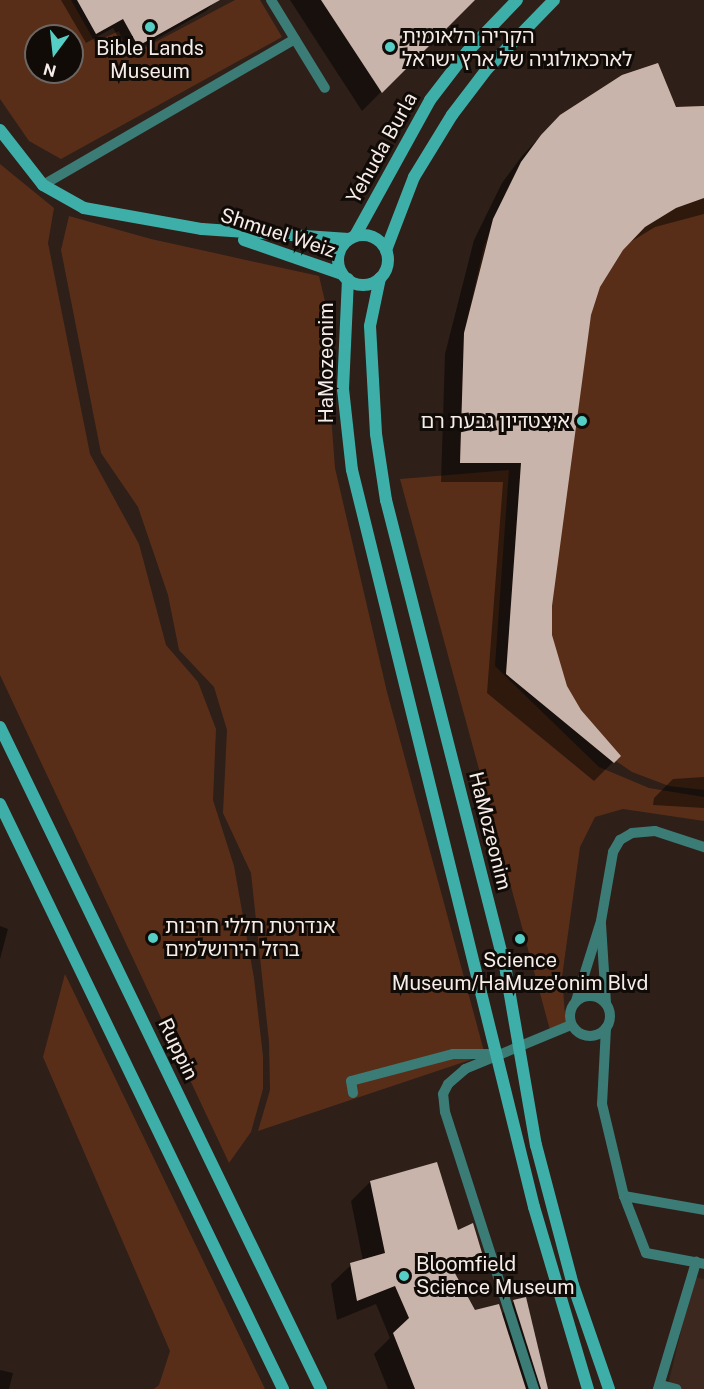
<!DOCTYPE html>
<meta charset="utf-8">
<style>
body{margin:0}
#map{position:relative;width:704px;height:1389px;overflow:hidden;background:#2e1f19;font-family:"Public Sans","Noto Sans Hebrew",sans-serif}
div>[style]{position:absolute}
.built>*{inset:0;background:#3c281e}
.green>*{inset:0;background:#592e18}
.shadow>*{inset:0;background:#0007}
.building>*{inset:0;background:#c8b4ab}
.lane>*{height:10px;margin:-5px;padding:0 5px;transform-origin:5px;border-radius:5px;background:#3c7c77}
.lane>.ring{margin:-5px;padding:0;box-sizing:content-box;background:none;border:10px solid #3c7c77;border-radius:50%}
.secondary>*{height:12px;margin:-6px;padding:0 6px;transform-origin:6px;border-radius:6px;background:#3eafa8}
.secondary>.ring{margin:-6px;padding:0;box-sizing:content-box;background:none;border:12px solid #3eafa8;border-radius:50%}
.dots>*{width:16px;height:16px;translate:-50% -50%;box-sizing:border-box;border:3px solid #110b08;border-radius:50%}
span{translate:-50% -50%;white-space:nowrap;text-align:center;line-height:1.15;-webkit-text-stroke:6px #110b08;paint-order:stroke}
.poi-label{font-size:20px;color:#f7ede8}
.left{translate:0 -50%;text-align:left}
.right{translate:-100% -50%;text-align:right}
.street-label{font-size:20px;color:#f7ede8}
.north{position:absolute;left:24px;top:24px;width:60px;height:60px;box-sizing:border-box;background:#110b08;border:2px solid #6d6562;border-radius:50%;rotate:195deg;font-size:16px;font-weight:700;line-height:24px;text-align:center;color:#f7ede8}
.north::after{content:'';display:block;margin:auto;width:21px;height:27px;background:#55cec5;clip-path:polygon(50% 0,100% 100%,50% 72%,0 100%)}
</style>
<div id="map">
<div class="built">
<div style="clip-path:polygon(694px 1277px,704px 1279px,704px 1389px,667px 1389px)"></div>
</div>
<div class="green">
<div style="clip-path:polygon(evenodd,0 0,71px 0,95px 42px,119px 31px,129px 56px,235px 0,260px 0,282px 37px,61px 159px,29px 141px,0 99px,0 0,36px 36px,72px 36px,72px 72px,36px 72px,36px 36px)"></div>
<div style="clip-path:polygon(658px 63px,676px 107px,704px 106px,704px 790px,669px 786px,632px 772px,594px 746px,506px 674px,521px 463px,460px 463px,464px 333px,484px 246px,506px 191px,521px 162px,560px 115px,622px 75px)"></div>
<div style="clip-path:polygon(0 164px,54px 208px,48px 243px,90px 454px,139px 544px,166px 645px,198px 682px,216px 729px,213px 800px,234px 866px,254px 978px,263px 1056px,263px 1089px,251px 1132px,229px 1163px,0 675px)"></div>
<div style="clip-path:polygon(69px 216px,151px 239px,319px 276px,328px 314px,326px 348px,335px 468px,387px 692px,485px 1055px,258px 1131px,270px 1090px,269px 1042px,251px 873px,223px 813px,227px 730px,214px 687px,179px 650px,168px 595px,138px 507px,101px 453px,61px 250px)"></div>
<div style="clip-path:polygon(509px 470px,495px 666px,599px 767px,649px 788px,704px 797px,704px 821px,623px 809px,595px 817px,580px 847px,562px 977px,566px 1027px,550px 1030px,400px 479px)"></div>
<div style="clip-path:polygon(65px 974px,265px 1389px,154px 1389px,159px 1385px,170px 1351px,43px 1057px)"></div>
</div>
<div class="shadow">
<div style="clip-path:polygon(61px 0,216px 0,216px 1px,206px 11px,128px 55px,113px 28px,86px 43px)"></div>
<div style="clip-path:polygon(290px 0,473px 0,362px 111px)"></div>
<div style="clip-path:polygon(675px 108px,704px 108px,704px 214px,655px 227px,624px 246px,599px 286px,589px 315px,550px 606px,551px 635px,566px 687px,580px 711px,619px 756px,594px 781px,487px 693px,503px 482px,441px 482px,445px 354px,474px 240px,502px 183px,522px 156px,536px 141px)"></div>
<div style="clip-path:polygon(704px 777px,704px 808px,653px 805px,654px 798px,673px 779px)"></div>
<div style="clip-path:polygon(0 926px,8px 929px,0 959px)"></div>
<div style="clip-path:polygon(370px 1182px,457px 1232px,481px 1252px,454px 1275px,474px 1312px,501px 1315px,514px 1301px,546px 1389px,388px 1389px,374px 1354px,390px 1338px,376px 1304px,337px 1320px,331px 1284px,351px 1265px,363px 1261px,351px 1201px)"></div>
<div style="clip-path:polygon(0 1370px,13px 1373px,9px 1389px,0 1389px)"></div>
</div>
<div class="building">
<div style="clip-path:polygon(77px 0,220px 0,138px 46px,123px 19px,96px 34px)"></div>
<div style="clip-path:polygon(321px 0,475px 0,382px 93px)"></div>
<div style="clip-path:polygon(658px 63px,676px 107px,704px 106px,704px 198px,676px 208px,645px 227px,623px 250px,600px 287px,591px 315px,552px 606px,552px 635px,567px 686px,581px 710px,621px 756px,614px 763px,506px 674px,521px 463px,460px 463px,464px 333px,493px 219px,521px 162px,541px 135px,560px 115px,622px 75px)"></div>
<div style="clip-path:polygon(437px 1162px,458px 1230px,473px 1223px,482px 1253px,451px 1266px,475px 1310px,499px 1304px,526px 1389px,415px 1389px,393px 1333px,409px 1318px,395px 1286px,357px 1301px,350px 1263px,385px 1253px,370px 1181px)"></div>
<div style="clip-path:polygon(526px 1297px,548px 1389px,541px 1389px,513px 1300px)"></div>
</div>
<div class="lane">
<div style="left:271px;top:0;width:103px;rotate:58.5deg"></div>
<div style="left:43px;top:185px;width:291px;rotate:-30.1deg"></div>
<div style="left:601px;top:924px;width:79px;rotate:86.4deg"></div>
<div class="ring" style="left:570px;top:996px;width:30px;height:30px"></div>
<div style="left:576px;top:1001px;width:84px;rotate:-72.6deg"></div>
<div style="left:601px;top:921px;width:70px;rotate:-80.1deg"></div>
<div style="left:613px;top:852px;width:14px;rotate:-60deg"></div>
<div style="left:620px;top:840px;width:14px;rotate:-30deg"></div>
<div style="left:632px;top:833px;width:23px;rotate:-5deg"></div>
<div style="left:655px;top:831px;width:52px;rotate:18.1deg"></div>
<div style="left:606px;top:1028px;width:76px;rotate:93deg"></div>
<div style="left:602px;top:1104px;width:95px;rotate:76.6deg"></div>
<div style="left:624px;top:1196px;width:61px;rotate:68.9deg"></div>
<div style="left:646px;top:1253px;width:59px;rotate:10.7deg"></div>
<div style="left:353px;top:1093px;width:12px;rotate:-99deg"></div>
<div style="left:351px;top:1081px;width:106px;rotate:-14.8deg"></div>
<div style="left:453px;top:1054px;width:40px"></div>
<div style="left:624px;top:1196px;width:81px;rotate:9.9deg"></div>
<div style="left:661px;top:1385px;width:16px;rotate:15deg"></div>
<div style="left:534px;top:1389px;width:291px;rotate:-107.8deg"></div>
<div style="left:445px;top:1112px;width:18px;rotate:-96deg"></div>
<div style="left:443px;top:1094px;width:11px;rotate:-63deg"></div>
<div style="left:448px;top:1084px;width:23px;rotate:-41deg"></div>
<div style="left:465px;top:1069px;width:115px;rotate:-22.5deg"></div>
<div style="left:658px;top:1389px;width:133px;rotate:-73.3deg"></div>
</div>
<div class="secondary">
<div style="left:0;top:130px;width:70px;rotate:52deg"></div>
<div style="left:43px;top:185px;width:47px;rotate:29.3deg"></div>
<div style="left:84px;top:208px;width:120px;rotate:10.1deg"></div>
<div style="left:202px;top:229px;width:147px;rotate:3.9deg"></div>
<div class="ring" style="left:338px;top:235px;width:38px;height:38px"></div>
<div style="left:355px;top:236px;width:155px;rotate:-61.1deg"></div>
<div style="left:430px;top:100px;width:61px;rotate:-52.4deg"></div>
<div style="left:467px;top:52px;width:72px;rotate:-46.1deg"></div>
<div style="left:244px;top:240px;width:104px;rotate:19.1deg"></div>
<div style="left:386px;top:250px;width:78px;rotate:-69deg"></div>
<div style="left:414px;top:177px;width:73px;rotate:-58.5deg"></div>
<div style="left:452px;top:115px;width:58px;rotate:-52.7deg"></div>
<div style="left:487px;top:69px;width:96px;rotate:-45.8deg"></div>
<div style="left:380px;top:278px;width:49px;rotate:101.8deg"></div>
<div style="left:370px;top:326px;width:108px;rotate:86.8deg"></div>
<div style="left:376px;top:434px;width:67px;rotate:81.4deg"></div>
<div style="left:386px;top:500px;width:487px;rotate:75.7deg"></div>
<div style="left:506px;top:972px;width:176px;rotate:80.2deg"></div>
<div style="left:536px;top:1145px;width:145px;rotate:75.2deg"></div>
<div style="left:573px;top:1285px;width:110px;rotate:70.9deg"></div>
<div style="left:348px;top:279px;width:110px;rotate:92.6deg"></div>
<div style="left:343px;top:389px;width:81px;rotate:83.7deg"></div>
<div style="left:352px;top:470px;width:759px;rotate:76.13deg"></div>
<div style="left:534px;top:1207px;width:190px;rotate:73.5deg"></div>
<div style="left:0;top:727px;width:736px;rotate:64.13deg"></div>
<div style="left:0;top:804px;width:650px;rotate:64.18deg"></div>
</div>
<div class="dots">
<div style="left:150px;top:27px;background:#55cec5"></div>
<div style="left:390px;top:47px;background:#55cec5"></div>
<div style="left:582px;top:421px;background:#55cec5"></div>
<div style="left:153px;top:938px;background:#55cec5"></div>
<div style="left:520px;top:939px;background:#55cec5"></div>
<div style="left:404px;top:1276px;background:#55cec5"></div>
</div>
<div class="poi-label">
<span class="left" style="left:402px;top:48px">הקריה הלאומית<br>לארכאולוגיה של ארץ ישראל</span>
<span style="left:150px;top:60px">Bible Lands<br>Museum</span>
<span class="right" style="left:570px;top:421px">איצטדיון גבעת רם</span>
<span class="left" style="left:165px;top:938px">אנדרטת חללי חרבות<br>ברזל הירושלמים</span>
<span style="left:520px;top:972px">Science<br>Museum/HaMuze'onim Blvd</span>
<span class="left" style="left:416px;top:1276px">Bloomfield<br>Science Museum</span>
</div>
<div class="street-label">
<span style="left:382px;top:148px;rotate:-61deg">Yehuda Burla</span>
<span style="left:278px;top:233px;rotate:18deg">Shmuel Weiz</span>
<span style="left:326px;top:363px;rotate:-90deg">HaMozeonim</span>
<span style="left:490px;top:831px;rotate:76deg">HaMozeonim</span>
<span style="left:178px;top:1049px;rotate:64deg">Ruppin</span>
</div>
<div class="north">N</div>
</div>
